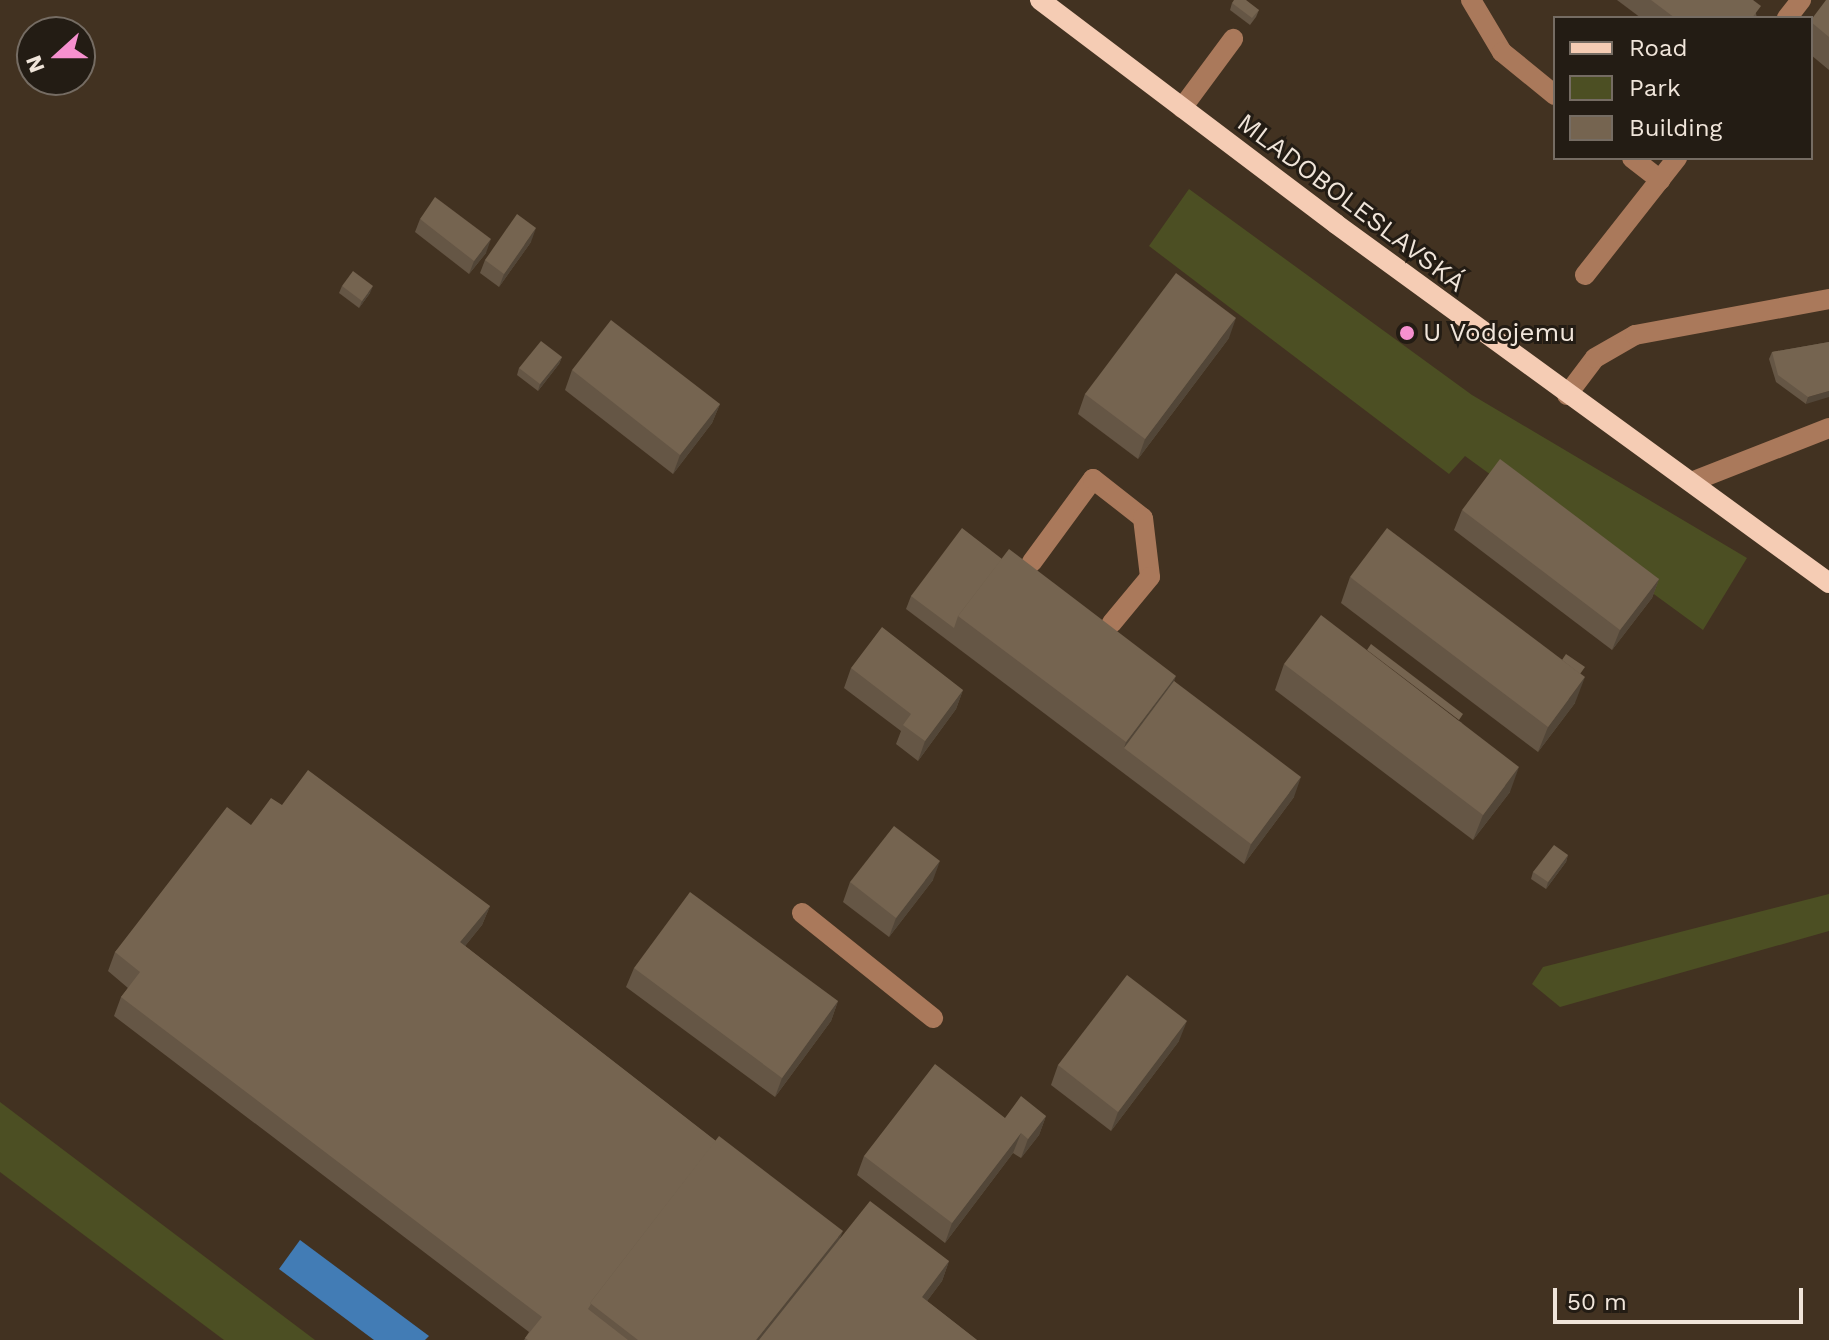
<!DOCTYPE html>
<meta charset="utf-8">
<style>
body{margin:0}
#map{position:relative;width:1829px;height:1340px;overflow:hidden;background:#423221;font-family:"Work Sans",sans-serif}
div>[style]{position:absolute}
.green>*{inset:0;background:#4c4f23}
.water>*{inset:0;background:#427cb5}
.minor>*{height:20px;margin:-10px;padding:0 10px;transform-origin:10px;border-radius:10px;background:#aa795b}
.major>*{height:20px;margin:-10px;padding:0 10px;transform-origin:10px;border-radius:10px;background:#f5ccb4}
.wall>*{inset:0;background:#655645}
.shaded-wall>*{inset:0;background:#524638}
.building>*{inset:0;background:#756450}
.dots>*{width:22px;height:22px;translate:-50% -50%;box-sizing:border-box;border:4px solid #231c14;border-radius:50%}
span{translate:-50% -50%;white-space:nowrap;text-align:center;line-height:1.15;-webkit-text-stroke:6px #231c14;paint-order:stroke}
.street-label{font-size:26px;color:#f0e5da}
.poi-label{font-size:26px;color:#f0e5da}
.left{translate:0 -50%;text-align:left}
.legend{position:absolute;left:1553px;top:16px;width:260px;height:144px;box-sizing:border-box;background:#231c14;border:2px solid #756c63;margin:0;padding:10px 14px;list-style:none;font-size:24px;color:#f0e5da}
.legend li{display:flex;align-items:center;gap:16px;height:40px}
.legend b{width:40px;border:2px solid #756c63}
.north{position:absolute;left:16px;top:16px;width:80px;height:80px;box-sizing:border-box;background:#231c14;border:2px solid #756c63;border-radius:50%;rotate:249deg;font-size:22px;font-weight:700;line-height:32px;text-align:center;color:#f0e5da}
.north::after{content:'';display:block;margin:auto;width:28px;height:36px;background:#f690cf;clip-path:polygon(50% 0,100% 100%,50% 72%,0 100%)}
.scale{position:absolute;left:1553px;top:1288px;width:250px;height:36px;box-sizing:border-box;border:4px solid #f0e5da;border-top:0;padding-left:10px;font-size:24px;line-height:28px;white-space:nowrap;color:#f0e5da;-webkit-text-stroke:6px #231c14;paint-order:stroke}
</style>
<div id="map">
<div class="green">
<div style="clip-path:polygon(1189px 189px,1472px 395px,1747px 558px,1703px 630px,1465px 456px,1449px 474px,1149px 246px)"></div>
<div style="clip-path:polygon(1829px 894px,1829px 931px,1560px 1007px,1532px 984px,1543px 967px)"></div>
<div style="clip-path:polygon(0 1102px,315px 1340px,224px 1340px,0 1172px)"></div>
</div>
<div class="water">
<div style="clip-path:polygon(300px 1240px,429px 1336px,425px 1340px,374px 1340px,279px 1269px)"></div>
</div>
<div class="minor">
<div style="left:1471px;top:0;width:61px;rotate:59.2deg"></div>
<div style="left:1502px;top:52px;width:68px;rotate:39.1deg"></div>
<div style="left:1787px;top:18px;width:23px;rotate:-52deg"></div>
<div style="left:1182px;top:108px;width:86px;rotate:-53.5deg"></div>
<div style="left:1632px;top:158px;width:36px;rotate:38deg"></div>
<div style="left:1585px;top:275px;width:149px;rotate:-51.8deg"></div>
<div style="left:1567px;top:395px;width:46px;rotate:-52.9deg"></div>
<div style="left:1595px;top:358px;width:46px;rotate:-29.9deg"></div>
<div style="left:1635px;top:335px;width:197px;rotate:-10.5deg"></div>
<div style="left:1691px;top:482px;width:148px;rotate:-21.4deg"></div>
<div style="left:1032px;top:562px;width:103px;rotate:-53.7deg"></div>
<div style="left:1093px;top:479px;width:63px;rotate:38deg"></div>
<div style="left:1143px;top:518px;width:59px;rotate:83.2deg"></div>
<div style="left:1150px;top:577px;width:60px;rotate:129.6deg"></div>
<div style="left:802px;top:913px;width:168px;rotate:38.7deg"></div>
</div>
<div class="major">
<div style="left:1040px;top:0;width:371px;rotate:37.1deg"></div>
<div style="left:1336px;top:224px;width:610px;rotate:36.06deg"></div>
</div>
<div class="wall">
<div style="clip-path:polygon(1617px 0,1753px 0,1757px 18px,1641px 18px)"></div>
<div style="clip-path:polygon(1829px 0,1829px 70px,1811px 55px,1811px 20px)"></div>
<div style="clip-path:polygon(1232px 3px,1259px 10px,1256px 17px,1250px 25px,1230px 10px)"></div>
<div style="clip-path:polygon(420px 219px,486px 253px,469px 274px,415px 232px)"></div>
<div style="clip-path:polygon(531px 242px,499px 287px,480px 273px,485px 260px)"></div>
<div style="clip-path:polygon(342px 286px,370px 293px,359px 308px,339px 293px)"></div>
<div style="clip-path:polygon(1229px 338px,1138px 459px,1078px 414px,1085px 394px)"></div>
<div style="clip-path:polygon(1829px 342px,1806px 404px,1776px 382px,1769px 359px,1772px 352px)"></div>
<div style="clip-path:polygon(562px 357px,559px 364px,538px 391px,517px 375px,519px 368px)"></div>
<div style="clip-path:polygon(572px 370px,720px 404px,712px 423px,673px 474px,565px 390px)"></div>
<div style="clip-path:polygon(1462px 510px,1659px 579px,1652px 598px,1612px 650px,1454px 530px)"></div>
<div style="clip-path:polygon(1002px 559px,1174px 681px,1294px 797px,1244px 864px,906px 609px,911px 596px)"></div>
<div style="clip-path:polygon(1350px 577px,1575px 703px,1538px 752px,1341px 603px)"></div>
<div style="clip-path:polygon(1284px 664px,1461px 722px,1510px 792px,1473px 840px,1275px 690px)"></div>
<div style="clip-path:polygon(851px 668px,963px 690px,956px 709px,918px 761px,896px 744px,901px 731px,844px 688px)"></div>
<div style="clip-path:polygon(251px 825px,490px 906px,482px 925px,465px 946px,840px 1238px,949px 1261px,942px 1281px,927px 1301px,977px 1340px,524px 1340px,529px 1332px,114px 1016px,121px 997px,128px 988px,108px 971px,115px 952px)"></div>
<div style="clip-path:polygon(1568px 855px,1566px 862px,1546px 889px,1531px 879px,1533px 872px)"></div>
<div style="clip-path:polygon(933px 880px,889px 937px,843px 902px,850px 882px)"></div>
<div style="clip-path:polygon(634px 968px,838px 1001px,831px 1021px,775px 1097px,626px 987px)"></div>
<div style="clip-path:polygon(1179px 1041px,1111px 1131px,1051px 1085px,1058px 1065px)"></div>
<div style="clip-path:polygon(1046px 1116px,1039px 1135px,1021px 1158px,1013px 1153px,945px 1243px,857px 1175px,864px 1156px,1005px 1118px)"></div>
</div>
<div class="shaded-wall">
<div style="clip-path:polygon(536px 228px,531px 242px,499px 287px,504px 274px)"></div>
<div style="clip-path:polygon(491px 239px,486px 253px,469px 274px,474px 261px)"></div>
<div style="clip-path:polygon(373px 286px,370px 293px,359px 308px,362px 301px)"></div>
<div style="clip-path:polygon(1236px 318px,1229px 338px,1138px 459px,1145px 439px)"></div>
<div style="clip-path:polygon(562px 357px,559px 364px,538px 391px,540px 384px)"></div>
<div style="clip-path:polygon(1829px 391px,1829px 397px,1806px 404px,1808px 397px)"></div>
<div style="clip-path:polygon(720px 404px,712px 423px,673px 474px,680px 455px)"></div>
<div style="clip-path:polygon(1659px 579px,1652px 598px,1612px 650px,1620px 630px)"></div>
<div style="clip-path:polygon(1176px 676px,1167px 701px,1124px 748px,1126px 742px)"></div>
<div style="clip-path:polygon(1585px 677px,1575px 703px,1538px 752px,1548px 727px)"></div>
<div style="clip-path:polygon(963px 690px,956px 709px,918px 761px,925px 741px)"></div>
<div style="clip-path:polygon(1519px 767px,1510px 792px,1473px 840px,1483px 815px)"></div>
<div style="clip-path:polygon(1301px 777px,1294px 797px,1244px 864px,1251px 844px)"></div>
<div style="clip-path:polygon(1568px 855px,1566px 862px,1546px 889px,1548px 882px)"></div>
<div style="clip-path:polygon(940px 861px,933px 880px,889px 937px,896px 918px)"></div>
<div style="clip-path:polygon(490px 906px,482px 925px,453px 961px,460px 942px)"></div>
<div style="clip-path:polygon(838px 1001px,831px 1021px,775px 1097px,782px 1078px)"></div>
<div style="clip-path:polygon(1187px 1021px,1179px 1041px,1111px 1131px,1118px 1112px)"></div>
<div style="clip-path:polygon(1046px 1116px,1039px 1135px,1021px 1158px,1028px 1139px)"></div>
<div style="clip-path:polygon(1021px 1133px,1013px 1153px,945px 1243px,952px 1223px)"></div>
<div style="clip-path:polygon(843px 1231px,833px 1256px,767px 1340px,756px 1340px)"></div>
<div style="clip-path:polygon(949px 1261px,942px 1281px,915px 1317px,922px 1297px)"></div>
</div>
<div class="building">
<div style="clip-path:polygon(1234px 0,1246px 0,1259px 10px,1252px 18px,1232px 3px)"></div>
<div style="clip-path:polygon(1651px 0,1753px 0,1761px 6px,1752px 18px,1675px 18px)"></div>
<div style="clip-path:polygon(1826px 0,1829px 0,1829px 37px,1811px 22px,1811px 20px)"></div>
<div style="clip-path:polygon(435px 197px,491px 239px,474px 261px,420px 219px)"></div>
<div style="clip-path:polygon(517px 214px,536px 228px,504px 274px,485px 260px)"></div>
<div style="clip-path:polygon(353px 271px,373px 286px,362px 301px,342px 286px)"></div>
<div style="clip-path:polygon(1176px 273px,1236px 318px,1145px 439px,1085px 394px)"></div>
<div style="clip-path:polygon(611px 320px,720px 404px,680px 455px,572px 370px)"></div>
<div style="clip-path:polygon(541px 341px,562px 357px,540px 384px,519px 368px)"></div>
<div style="clip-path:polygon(1829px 342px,1829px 391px,1808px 397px,1778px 375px,1772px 352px)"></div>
<div style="clip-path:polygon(1500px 459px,1659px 579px,1620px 630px,1462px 510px)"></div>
<div style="clip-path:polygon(962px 528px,1002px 559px,958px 616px,954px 628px,911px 596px)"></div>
<div style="clip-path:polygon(1387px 528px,1585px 677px,1548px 727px,1350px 577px)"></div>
<div style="clip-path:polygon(1009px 549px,1176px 676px,1126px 742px,958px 616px)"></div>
<div style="clip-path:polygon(1321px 615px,1519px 767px,1483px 815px,1284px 664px)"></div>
<div style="clip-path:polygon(882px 627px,963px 690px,925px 741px,903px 725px,911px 714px,851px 668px)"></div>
<div style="clip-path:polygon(1371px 644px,1463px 714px,1459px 720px,1367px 650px)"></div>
<div style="clip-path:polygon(1566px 654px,1585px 667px,1580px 674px,1562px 660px)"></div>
<div style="clip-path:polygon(1174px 681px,1301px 777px,1251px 844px,1124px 748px)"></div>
<div style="clip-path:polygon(308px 770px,490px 906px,460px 942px,716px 1141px,590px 1303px,591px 1304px,588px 1309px,628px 1340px,528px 1340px,525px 1338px,542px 1317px,121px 997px,140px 972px,115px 952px,227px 807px,251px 825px,271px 798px,282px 805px)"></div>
<div style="clip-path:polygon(894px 826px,940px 861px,896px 918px,850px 882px)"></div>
<div style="clip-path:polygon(1554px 845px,1568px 855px,1548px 882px,1533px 872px)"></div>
<div style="clip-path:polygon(690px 892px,838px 1001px,782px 1078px,634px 968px)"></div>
<div style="clip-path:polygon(1127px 975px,1187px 1021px,1118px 1112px,1058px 1065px)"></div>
<div style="clip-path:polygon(935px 1064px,1005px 1118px,1021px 1096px,1046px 1116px,1028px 1139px,1021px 1133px,952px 1223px,864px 1156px)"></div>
<div style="clip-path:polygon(719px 1136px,843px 1231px,756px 1340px,638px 1340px,590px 1303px)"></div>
<div style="clip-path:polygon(870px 1201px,949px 1261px,922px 1297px,977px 1340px,759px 1340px)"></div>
</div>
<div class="dots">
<div style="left:1407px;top:333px;background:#f690cf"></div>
</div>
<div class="street-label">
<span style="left:1351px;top:203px;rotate:37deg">MLADOBOLESLAVSKÁ</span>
</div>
<div class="poi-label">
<span class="left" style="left:1423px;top:333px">U Vodojemu</span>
</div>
<ul class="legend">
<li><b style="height:10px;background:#f5ccb4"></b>Road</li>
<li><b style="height:22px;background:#4c4f23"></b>Park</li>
<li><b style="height:22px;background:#756450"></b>Building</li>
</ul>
<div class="north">N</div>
<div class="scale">50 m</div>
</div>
